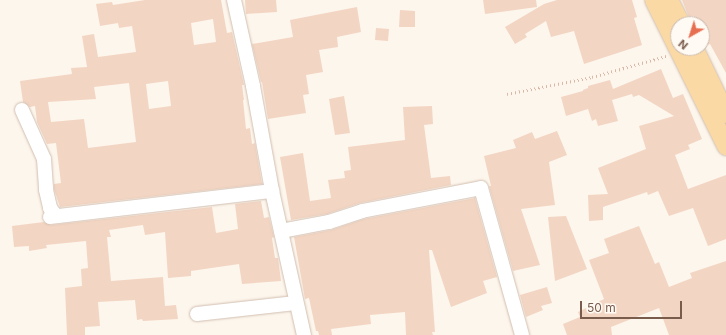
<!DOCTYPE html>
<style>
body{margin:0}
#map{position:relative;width:726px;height:335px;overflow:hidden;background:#fdf6ec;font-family:Inter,sans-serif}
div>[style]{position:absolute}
.building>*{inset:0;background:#f3d5c3}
.path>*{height:2.5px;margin-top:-1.25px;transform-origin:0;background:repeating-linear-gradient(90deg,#d9b8a5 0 1px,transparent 0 4px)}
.roads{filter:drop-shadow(0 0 1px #d1beb0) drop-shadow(0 0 1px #d1beb0)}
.minor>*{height:14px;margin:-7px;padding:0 7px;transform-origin:7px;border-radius:7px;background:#fff}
.major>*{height:18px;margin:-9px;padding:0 9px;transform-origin:9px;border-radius:9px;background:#fbd9a5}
span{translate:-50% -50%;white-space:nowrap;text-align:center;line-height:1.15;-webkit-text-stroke:4px #fffaf3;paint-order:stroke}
.north{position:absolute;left:670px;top:16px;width:40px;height:40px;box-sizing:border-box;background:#fffaf3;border:1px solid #cabbb1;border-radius:50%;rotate:219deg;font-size:11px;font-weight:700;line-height:16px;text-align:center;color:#7a5c4d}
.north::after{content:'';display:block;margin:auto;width:14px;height:18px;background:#e76f51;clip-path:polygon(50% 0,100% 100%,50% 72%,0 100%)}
.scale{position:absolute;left:580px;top:301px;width:102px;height:18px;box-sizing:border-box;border:2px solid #7a5c4d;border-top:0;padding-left:5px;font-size:12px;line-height:14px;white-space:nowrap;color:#7a5c4d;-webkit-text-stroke:3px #fffaf3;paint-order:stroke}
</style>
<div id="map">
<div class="building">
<div style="clip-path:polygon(evenodd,145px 0,221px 0,227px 33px,232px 32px,244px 85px,242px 85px,244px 100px,243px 100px,246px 129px,250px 128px,252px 144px,255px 143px,262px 184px,60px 207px,54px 189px,54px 184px,61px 183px,56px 143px,47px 144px,37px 122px,35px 106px,30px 107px,23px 102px,20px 81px,72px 74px,71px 68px,87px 67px,82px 36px,94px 34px,98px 57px,136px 52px,132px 26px,119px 28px,118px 23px,100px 26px,96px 4px,112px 2px,113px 5px,145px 0,213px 19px,216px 42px,194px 45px,191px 23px,213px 19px,145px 0,168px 81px,171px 106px,149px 109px,146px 84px,168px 81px,145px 0,129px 83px,136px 142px,88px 148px,84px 119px,51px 122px,48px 102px,96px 99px,94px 87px,129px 83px)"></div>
<div style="clip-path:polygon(245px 0,276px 0,277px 12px,246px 14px)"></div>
<div style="clip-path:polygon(483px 0,536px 0,537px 7px,485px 14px)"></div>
<div style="clip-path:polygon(557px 0,632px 0,637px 17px,634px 18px,642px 45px,584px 64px,574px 31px,551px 37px,546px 21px,525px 34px,527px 37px,515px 44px,505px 27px,544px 4px)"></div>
<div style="clip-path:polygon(682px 0,726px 0,726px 73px,710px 44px,705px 46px,702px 37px,702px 24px,697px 24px,694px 16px,689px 17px)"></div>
<div style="clip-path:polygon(357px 7px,361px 32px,337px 37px,338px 47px,319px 50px,323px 72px,306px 75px,309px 94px,303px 95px,306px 113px,268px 119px,262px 82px,261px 82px,252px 44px,293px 37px,290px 20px)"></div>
<div style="clip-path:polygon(400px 10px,415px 11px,415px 27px,399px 27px)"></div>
<div style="clip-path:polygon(376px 28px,389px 29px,388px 41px,375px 40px)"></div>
<div style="clip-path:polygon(661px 69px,673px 98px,683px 94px,702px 139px,688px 145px,690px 149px,675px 155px,688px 189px,726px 175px,726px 239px,708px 246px,693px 208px,669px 216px,658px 191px,648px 195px,647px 192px,603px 207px,603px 220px,589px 221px,588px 195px,608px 194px,598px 168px,646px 149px,639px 126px,674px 116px,639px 95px,633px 97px,632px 94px,612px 100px,618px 121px,598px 126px,596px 119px,592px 121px,588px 109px,566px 116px,561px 97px,583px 91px,583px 90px,588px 88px,588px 86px,610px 80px,613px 89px)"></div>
<div style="clip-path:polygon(344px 96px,350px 133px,335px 135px,329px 99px)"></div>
<div style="clip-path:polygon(432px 106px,433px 124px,424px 125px,431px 178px,450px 176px,451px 185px,360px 203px,327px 214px,291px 220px,280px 157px,303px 153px,310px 201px,331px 198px,328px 180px,345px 178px,344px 171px,351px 170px,348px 147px,405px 140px,403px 107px)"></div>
<div style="clip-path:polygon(557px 131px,567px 155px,549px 162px,555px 205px,521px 209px,540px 265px,513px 271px,489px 186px,491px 186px,484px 156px,516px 148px,513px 140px,532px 132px,535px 139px)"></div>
<div style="clip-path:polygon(475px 198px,497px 277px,483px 281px,487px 293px,451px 307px,432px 250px,429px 250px,435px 332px,432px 332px,433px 335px,406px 335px,405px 312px,370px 315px,371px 324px,331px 329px,332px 335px,319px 335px,318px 331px,316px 331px,309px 298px,305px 299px,294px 237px,331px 230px,364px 219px)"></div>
<div style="clip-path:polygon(261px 201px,264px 218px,269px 217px,274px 237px,272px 238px,275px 258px,278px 258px,281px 281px,242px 284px,239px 264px,191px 271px,191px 276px,168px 278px,165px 232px,145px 235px,143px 225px,109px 230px,111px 237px,107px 237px,111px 281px,163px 277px,165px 306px,176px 305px,178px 319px,143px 321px,142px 319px,137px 320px,135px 300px,98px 302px,100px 326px,85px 327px,85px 335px,67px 335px,65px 288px,82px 286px,81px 269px,88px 268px,86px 241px,46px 245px,47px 248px,29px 251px,29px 246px,14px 247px,12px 226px,44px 222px,51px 225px,212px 207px,216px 233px,238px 229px,235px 204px)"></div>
<div style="clip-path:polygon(566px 216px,587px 269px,555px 281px,548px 217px)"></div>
<div style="clip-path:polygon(639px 226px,655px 264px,659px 262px,669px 287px,692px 278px,690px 273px,726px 261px,726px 335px,669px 335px,659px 308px,611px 327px,612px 335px,567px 335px,563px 324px,580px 317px,578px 312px,604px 299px,589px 260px,609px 253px,604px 239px)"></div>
<div style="clip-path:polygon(547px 287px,552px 303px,541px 306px,543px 310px,526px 317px,520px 295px)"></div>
</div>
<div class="path">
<div style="left:507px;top:94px;width:87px;rotate:-11.3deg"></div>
<div style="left:592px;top:77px;width:77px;rotate:-15.8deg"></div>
</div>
<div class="roads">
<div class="minor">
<div style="left:234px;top:0;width:88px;rotate:77.5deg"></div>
<div style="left:253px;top:86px;width:107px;rotate:79.7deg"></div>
<div style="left:272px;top:191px;width:148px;rotate:77.5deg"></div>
<div style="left:22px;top:110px;width:54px;rotate:65.8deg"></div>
<div style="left:44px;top:159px;width:31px;rotate:86deg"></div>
<div style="left:46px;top:190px;width:18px;rotate:77deg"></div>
<div style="left:50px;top:208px;width:10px;rotate:53deg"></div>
<div style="left:50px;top:217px;width:224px;rotate:-6.7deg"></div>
<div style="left:281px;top:231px;width:49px;rotate:-10.6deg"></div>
<div style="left:329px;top:222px;width:35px;rotate:-18deg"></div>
<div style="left:362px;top:211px;width:121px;rotate:-10.9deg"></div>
<div style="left:481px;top:188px;width:153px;rotate:74.4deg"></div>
<div style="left:197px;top:314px;width:99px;rotate:-6.4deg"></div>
</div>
<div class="major">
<div style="left:654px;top:0;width:163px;rotate:63.7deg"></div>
<div style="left:669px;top:0;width:27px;rotate:63deg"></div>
<div style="left:694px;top:48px;width:73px;rotate:64.1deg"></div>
</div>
</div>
<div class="north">N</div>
<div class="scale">50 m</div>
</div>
